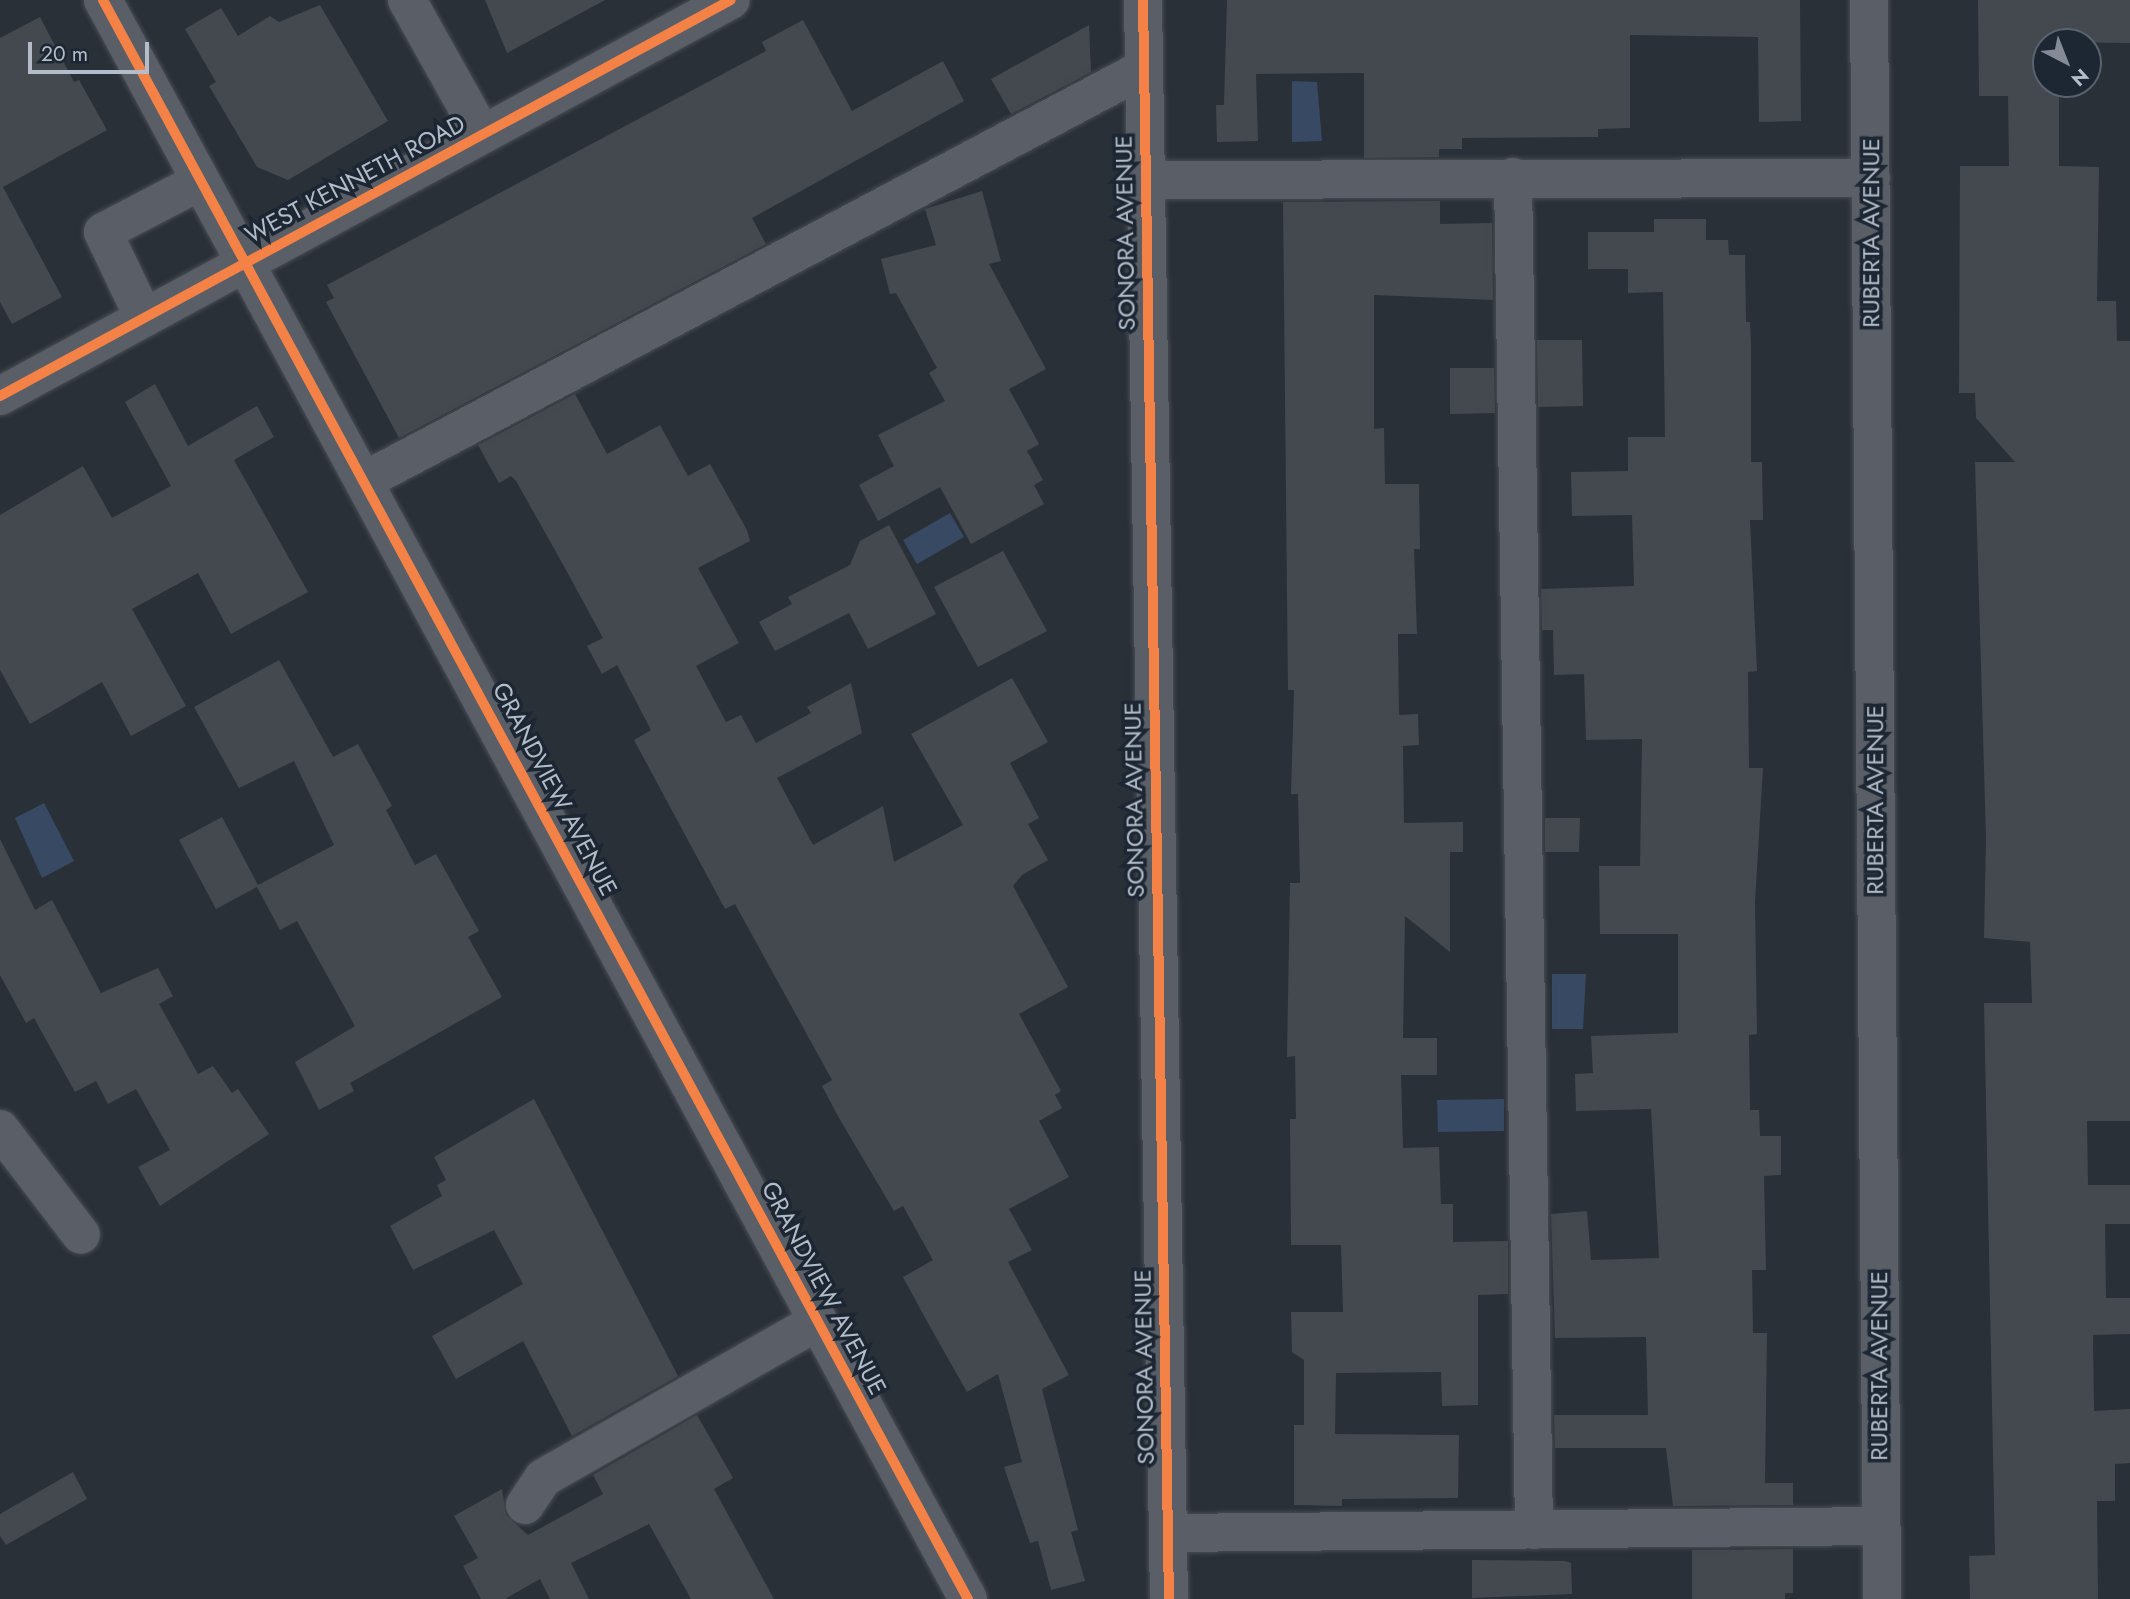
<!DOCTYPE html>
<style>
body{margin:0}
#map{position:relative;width:2130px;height:1599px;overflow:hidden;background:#2a3038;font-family:Jost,sans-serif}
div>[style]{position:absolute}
.water>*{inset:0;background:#384963}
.building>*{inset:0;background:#444950}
.roads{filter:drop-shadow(0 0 2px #484c53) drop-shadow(0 0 2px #484c53)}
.minor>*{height:38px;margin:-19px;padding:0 19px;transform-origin:19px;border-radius:19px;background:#5a5e66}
.cycleway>*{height:10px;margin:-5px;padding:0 5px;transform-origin:5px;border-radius:5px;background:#f48246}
span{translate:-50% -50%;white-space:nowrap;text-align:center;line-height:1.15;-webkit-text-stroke:7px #1d2633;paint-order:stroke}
.street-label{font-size:24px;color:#b4bcc9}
.north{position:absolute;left:2032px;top:28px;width:70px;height:70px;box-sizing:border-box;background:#1d2633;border:2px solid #59626f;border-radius:50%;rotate:138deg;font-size:19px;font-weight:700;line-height:28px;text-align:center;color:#b4bcc9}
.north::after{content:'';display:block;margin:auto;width:24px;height:32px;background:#848b96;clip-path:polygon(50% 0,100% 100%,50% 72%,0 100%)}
.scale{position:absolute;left:28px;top:42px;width:121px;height:32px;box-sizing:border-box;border:4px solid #b4bcc9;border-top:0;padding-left:9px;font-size:21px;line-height:24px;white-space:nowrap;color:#b4bcc9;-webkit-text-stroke:5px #1d2633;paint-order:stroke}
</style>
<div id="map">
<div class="water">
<div style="clip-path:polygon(1292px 81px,1317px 82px,1322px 141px,1292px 142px)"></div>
<div style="clip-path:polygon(950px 513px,964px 537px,917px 564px,903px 540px)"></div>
<div style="clip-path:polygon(44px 803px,74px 861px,42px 878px,15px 818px)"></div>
<div style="clip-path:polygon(1552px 974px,1586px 974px,1583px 1029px,1552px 1029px)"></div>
<div style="clip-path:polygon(1504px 1099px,1504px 1131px,1438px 1132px,1437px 1100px)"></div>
</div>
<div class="building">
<div style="clip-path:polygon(485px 0,605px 0,507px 53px)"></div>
<div style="clip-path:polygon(1227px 0,1800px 0,1801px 121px,1759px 122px,1758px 37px,1630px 35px,1630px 128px,1598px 129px,1598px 137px,1462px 138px,1462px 149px,1439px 149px,1439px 157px,1364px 158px,1364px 73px,1256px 74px,1258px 141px,1217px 142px,1216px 105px,1224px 105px)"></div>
<div style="clip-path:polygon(1978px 0,2130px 0,2130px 43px,2046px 42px,2046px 84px,2059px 84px,2059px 166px,2099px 167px,2097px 301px,2116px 301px,2117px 341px,2130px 341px,2130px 1121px,2087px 1121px,2088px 1185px,2130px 1185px,2130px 1224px,2105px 1224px,2106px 1298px,2130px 1298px,2130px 1334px,2093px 1335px,2094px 1411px,2130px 1409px,2130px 1463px,2115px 1464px,2115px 1501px,2097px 1501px,2098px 1599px,1970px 1599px,1969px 1556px,1995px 1555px,1984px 1003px,2032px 1003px,2030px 942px,1984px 938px,1986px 837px,1975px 462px,2015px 462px,1976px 418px,1975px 393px,1959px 393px,1960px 166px,2009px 166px,2008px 96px,1979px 96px)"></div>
<div style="clip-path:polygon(320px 5px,388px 121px,288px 180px,257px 167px,209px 86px,216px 82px,185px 29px,221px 8px,238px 36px,270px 16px,279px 22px)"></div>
<div style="clip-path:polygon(40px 17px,74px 82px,79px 80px,107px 130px,3px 187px,62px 297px,12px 324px,0 302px,0 38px)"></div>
<div style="clip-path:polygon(803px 20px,852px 111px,943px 61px,964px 101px,752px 218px,766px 244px,399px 438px,326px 302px,334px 298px,327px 285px,766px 51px,762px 42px)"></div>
<div style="clip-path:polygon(1089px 25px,1091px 72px,1011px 114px,991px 79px)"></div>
<div style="clip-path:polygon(982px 191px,1001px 261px,989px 264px,1046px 369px,1009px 389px,1039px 444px,1027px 451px,1043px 480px,1034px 485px,1044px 504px,971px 544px,940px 487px,878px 521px,859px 485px,894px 466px,878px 435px,945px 401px,929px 373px,937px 368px,896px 293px,890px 294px,881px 259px,936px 245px,925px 209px)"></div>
<div style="clip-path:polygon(1440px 201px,1440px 224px,1492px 223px,1493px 300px,1374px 295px,1374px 429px,1384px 428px,1385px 484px,1419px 484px,1420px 549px,1414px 549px,1417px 634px,1398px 634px,1399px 715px,1418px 714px,1419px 745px,1403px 746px,1404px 823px,1463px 822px,1463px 852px,1450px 852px,1450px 952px,1405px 916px,1403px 1038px,1437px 1038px,1437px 1075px,1401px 1075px,1403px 1148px,1439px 1147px,1441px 1204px,1453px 1204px,1453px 1242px,1508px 1241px,1508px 1294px,1478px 1295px,1478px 1405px,1442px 1406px,1441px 1372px,1336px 1373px,1335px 1434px,1459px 1435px,1458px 1498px,1342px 1499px,1342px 1506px,1294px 1505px,1294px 1425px,1304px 1425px,1304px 1360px,1292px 1352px,1291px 1312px,1343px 1312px,1341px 1245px,1291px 1245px,1290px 1119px,1296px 1119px,1295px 1056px,1287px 1057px,1290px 883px,1300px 883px,1298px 794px,1291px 794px,1294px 690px,1288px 690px,1283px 202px)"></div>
<div style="clip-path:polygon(1654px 219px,1706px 219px,1706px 240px,1728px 240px,1729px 255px,1745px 255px,1746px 322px,1750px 322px,1751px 344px,1751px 462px,1762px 462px,1763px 520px,1750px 520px,1757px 671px,1748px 672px,1749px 768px,1763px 768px,1755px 902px,1757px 1034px,1749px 1035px,1750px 1110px,1759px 1110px,1760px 1136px,1781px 1136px,1781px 1175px,1764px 1176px,1766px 1270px,1752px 1270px,1753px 1333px,1767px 1333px,1765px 1483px,1793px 1483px,1793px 1505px,1673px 1506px,1666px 1448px,1555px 1448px,1554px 1415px,1648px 1415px,1646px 1337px,1555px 1338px,1551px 1214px,1587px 1211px,1591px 1260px,1659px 1258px,1651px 1109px,1576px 1111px,1575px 1074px,1593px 1073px,1591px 1036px,1678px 1033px,1678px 934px,1600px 934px,1599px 866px,1640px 866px,1642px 739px,1586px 740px,1584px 674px,1554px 675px,1553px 630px,1542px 630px,1541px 589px,1634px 586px,1632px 515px,1572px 516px,1571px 472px,1628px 471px,1628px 437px,1665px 437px,1663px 292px,1628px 293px,1628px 269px,1588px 269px,1588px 232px,1654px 232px)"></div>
<div style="clip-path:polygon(1537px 340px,1582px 340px,1583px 406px,1538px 407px)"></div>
<div style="clip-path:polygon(1450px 368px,1494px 368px,1495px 413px,1450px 414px)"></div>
<div style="clip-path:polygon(155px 384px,188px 446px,257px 406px,274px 437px,234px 460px,308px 592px,231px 634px,198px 573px,132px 609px,186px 706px,131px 736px,102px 682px,30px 724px,0 670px,0 515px,83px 466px,112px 518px,171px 486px,125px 402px)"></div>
<div style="clip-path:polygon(575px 394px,607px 454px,660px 425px,688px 476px,710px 464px,747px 530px,750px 541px,698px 568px,739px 643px,696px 666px,726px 722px,741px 715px,756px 743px,811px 713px,807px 707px,851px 683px,862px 733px,777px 778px,813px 845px,883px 806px,894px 862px,963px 825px,911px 734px,1012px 678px,1048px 742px,1010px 763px,1039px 818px,1028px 824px,1048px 860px,1022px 875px,1013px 886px,1068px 987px,1019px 1014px,1061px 1091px,1055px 1095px,1062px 1108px,1039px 1121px,1069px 1177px,1009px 1209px,1032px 1250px,1008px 1262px,1069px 1375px,1042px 1389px,1078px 1530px,1071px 1532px,1085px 1581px,1051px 1590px,1038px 1541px,1030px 1543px,1004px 1467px,1022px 1462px,998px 1374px,967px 1392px,929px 1325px,903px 1277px,933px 1260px,903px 1206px,894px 1211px,839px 1118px,822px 1086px,832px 1080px,735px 904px,725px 909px,634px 740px,651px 730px,617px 665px,602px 674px,587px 646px,603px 638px,560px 559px,516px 481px,511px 476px,499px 483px,478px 445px)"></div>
<div style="clip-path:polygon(889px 525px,936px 614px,868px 649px,849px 613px,775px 651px,759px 622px,792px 604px,788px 597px,850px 565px,860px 541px)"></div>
<div style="clip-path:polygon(1003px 551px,1047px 631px,978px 667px,934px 587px)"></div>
<div style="clip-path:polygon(279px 660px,333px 757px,358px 744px,392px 806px,386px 810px,415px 865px,436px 854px,479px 931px,468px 937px,502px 997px,350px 1083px,354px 1091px,319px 1110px,295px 1062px,355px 1026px,297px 921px,280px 930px,257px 887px,216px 909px,179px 840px,222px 817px,258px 885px,334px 845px,294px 761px,239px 788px,194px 707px)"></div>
<div style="clip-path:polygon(1545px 818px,1580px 818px,1579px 852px,1545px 852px)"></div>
<div style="clip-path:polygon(0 839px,35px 910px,52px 900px,101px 993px,158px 968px,173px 996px,159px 1004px,198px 1074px,213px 1066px,232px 1093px,238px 1089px,269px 1134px,160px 1206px,138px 1167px,170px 1150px,136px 1089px,108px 1104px,96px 1081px,75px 1092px,34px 1018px,26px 1023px,0 975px)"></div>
<div style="clip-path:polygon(534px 1099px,678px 1376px,572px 1436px,523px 1341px,456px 1379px,432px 1336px,523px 1284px,494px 1230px,413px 1270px,390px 1226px,442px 1196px,437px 1185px,446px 1180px,434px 1157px)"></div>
<div style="clip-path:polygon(697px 1415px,733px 1478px,714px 1489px,774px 1599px,691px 1599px,649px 1524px,571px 1563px,589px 1599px,550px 1599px,540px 1579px,505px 1599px,481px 1599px,463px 1566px,478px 1558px,454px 1516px,502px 1489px,506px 1515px,528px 1535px,603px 1494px,593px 1475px)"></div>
<div style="clip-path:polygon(73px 1472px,87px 1499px,6px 1545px,0 1536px,0 1514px)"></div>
<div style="clip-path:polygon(1793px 1549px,1793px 1593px,1785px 1593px,1785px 1599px,1692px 1599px,1692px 1550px)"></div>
<div style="clip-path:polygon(1472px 1560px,1565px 1561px,1571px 1563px,1572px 1594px,1472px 1598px)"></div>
</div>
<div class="roads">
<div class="minor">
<div style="left:103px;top:0;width:1818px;rotate:61.59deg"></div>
<div style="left:407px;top:0;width:154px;rotate:60.8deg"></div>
<div style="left:1143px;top:0;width:1599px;rotate:89.07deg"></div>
<div style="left:1869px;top:0;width:1599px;rotate:89.53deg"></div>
<div style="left:1513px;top:177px;width:1353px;rotate:89.11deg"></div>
<div style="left:1145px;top:180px;width:726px;rotate:-0.16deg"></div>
<div style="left:144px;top:318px;width:95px;rotate:-115.5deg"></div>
<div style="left:103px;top:232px;width:110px;rotate:-27.5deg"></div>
<div style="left:0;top:396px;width:831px;rotate:-28.45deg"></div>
<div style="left:364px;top:481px;width:881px;rotate:-27.87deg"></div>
<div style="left:0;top:1129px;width:133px;rotate:52.6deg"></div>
<div style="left:525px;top:1505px;width:32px;rotate:-56deg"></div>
<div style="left:543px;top:1478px;width:317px;rotate:-29.7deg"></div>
<div style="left:1168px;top:1533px;width:712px;rotate:-0.56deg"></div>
</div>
</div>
<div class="cycleway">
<div style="left:103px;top:0;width:1818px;rotate:61.59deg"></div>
<div style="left:1143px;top:0;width:1599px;rotate:89.07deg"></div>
<div style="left:0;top:396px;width:831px;rotate:-28.45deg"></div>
</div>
<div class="street-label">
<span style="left:355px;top:179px;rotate:-28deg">WEST KENNETH ROAD</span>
<span style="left:1125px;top:233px;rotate:-91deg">SONORA AVENUE</span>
<span style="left:1871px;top:233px;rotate:-90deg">RUBERTA AVENUE</span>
<span style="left:555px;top:789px;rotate:62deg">GRANDVIEW AVENUE</span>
<span style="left:1134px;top:800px;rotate:-91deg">SONORA AVENUE</span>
<span style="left:1875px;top:800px;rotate:-90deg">RUBERTA AVENUE</span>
<span style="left:824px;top:1288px;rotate:62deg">GRANDVIEW AVENUE</span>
<span style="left:1879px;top:1366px;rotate:-90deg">RUBERTA AVENUE</span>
<span style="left:1144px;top:1367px;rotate:-91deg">SONORA AVENUE</span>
</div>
<div class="north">N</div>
<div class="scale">20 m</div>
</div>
